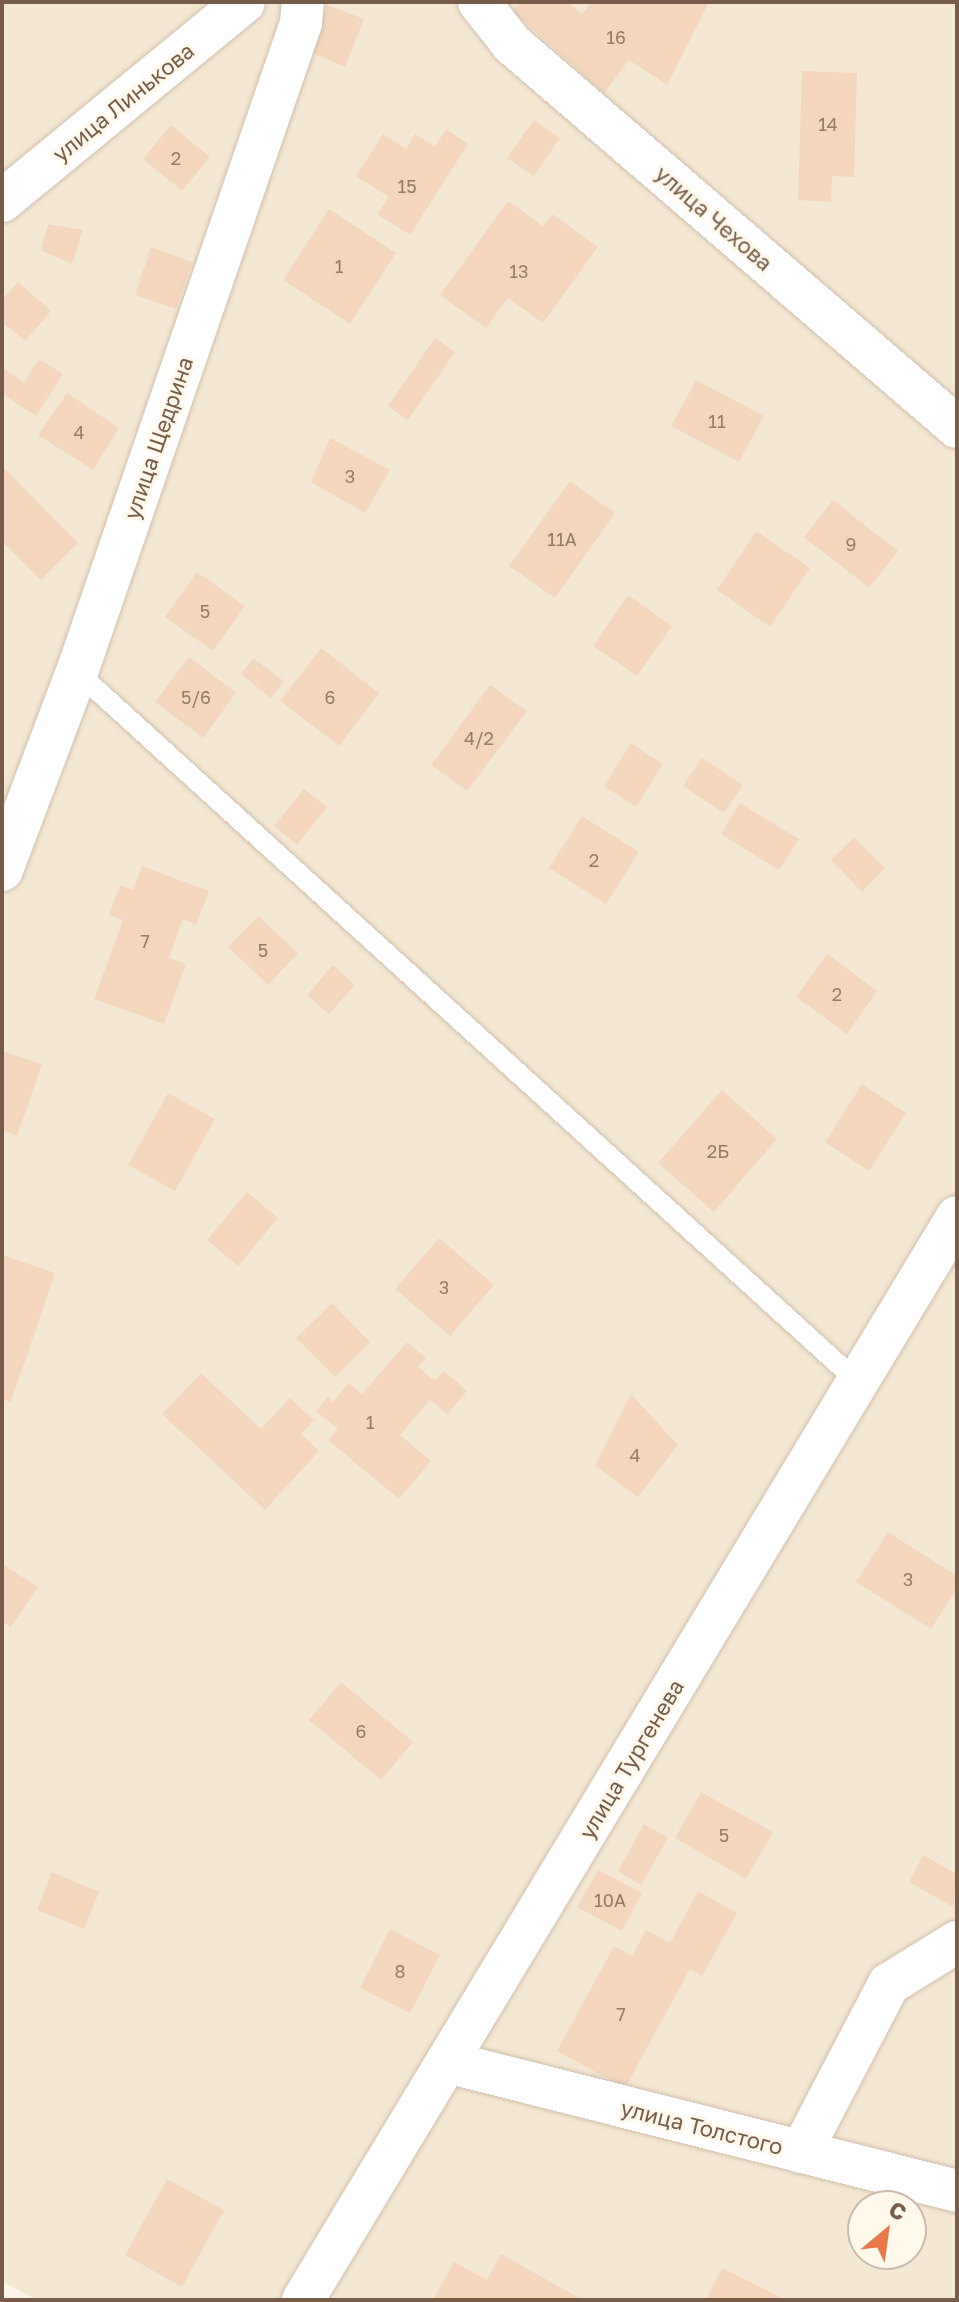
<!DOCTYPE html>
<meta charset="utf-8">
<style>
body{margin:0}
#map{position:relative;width:959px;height:2302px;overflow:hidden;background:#fdf5e5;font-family:"Golos Text",sans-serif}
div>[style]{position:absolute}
.residential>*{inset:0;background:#f5e8d3}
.building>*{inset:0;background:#f3d6bc}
.roads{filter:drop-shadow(0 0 2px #cfbeab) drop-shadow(0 0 2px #cfbeab)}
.service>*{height:20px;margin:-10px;padding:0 10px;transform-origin:10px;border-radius:10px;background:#fff}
.minor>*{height:42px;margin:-21px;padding:0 21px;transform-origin:21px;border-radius:21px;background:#fff}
span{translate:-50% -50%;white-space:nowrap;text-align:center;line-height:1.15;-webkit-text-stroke:6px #fff9ec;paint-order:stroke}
.number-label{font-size:18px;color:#967b66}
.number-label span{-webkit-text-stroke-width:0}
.street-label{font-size:22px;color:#775d49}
.frame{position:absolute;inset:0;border:4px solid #775d49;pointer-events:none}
.north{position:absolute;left:847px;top:2190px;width:80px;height:80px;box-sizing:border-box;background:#fff9ec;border:2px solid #c9bbab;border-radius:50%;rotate:29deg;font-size:22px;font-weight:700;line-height:32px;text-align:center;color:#775d49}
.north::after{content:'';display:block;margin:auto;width:28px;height:36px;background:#ea7747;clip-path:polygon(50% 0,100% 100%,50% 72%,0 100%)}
</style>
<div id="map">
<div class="residential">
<div style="clip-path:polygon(evenodd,2px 2px,957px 2px,957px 2300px,36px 2300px,2px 2281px,2px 2px,863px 2206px,911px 2206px,911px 2254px,863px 2254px,863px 2206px)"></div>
</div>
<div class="building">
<div style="clip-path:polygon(520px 2px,567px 2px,582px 14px,592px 2px,709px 2px,667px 85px,629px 60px,604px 93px,512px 11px)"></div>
<div style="clip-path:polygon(327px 5px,364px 19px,345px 67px,308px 51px)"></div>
<div style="clip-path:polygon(802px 71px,857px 73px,854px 177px,832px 176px,831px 202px,798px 200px)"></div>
<div style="clip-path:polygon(534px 120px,560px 138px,534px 176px,507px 158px)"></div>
<div style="clip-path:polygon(171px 125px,210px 157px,182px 191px,143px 159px)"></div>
<div style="clip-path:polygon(446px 129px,468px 144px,410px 235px,377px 214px,389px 197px,356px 176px,383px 134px,406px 149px,415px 134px,435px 147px)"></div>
<div style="clip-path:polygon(508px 201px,543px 226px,552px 214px,598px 247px,543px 323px,508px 298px,486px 328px,440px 295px)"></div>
<div style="clip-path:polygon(329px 209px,396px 253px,350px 324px,283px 280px)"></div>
<div style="clip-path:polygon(48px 224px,83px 230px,72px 264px,41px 250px)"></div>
<div style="clip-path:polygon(151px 247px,192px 262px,176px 309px,135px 295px)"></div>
<div style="clip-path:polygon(18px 282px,51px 311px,25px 341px,2px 322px,2px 300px)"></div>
<div style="clip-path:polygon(435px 338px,455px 352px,408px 420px,388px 406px)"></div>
<div style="clip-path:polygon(39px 359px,63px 374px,36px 416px,2px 394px,2px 368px,24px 382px)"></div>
<div style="clip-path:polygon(696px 380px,764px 416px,739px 462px,671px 426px)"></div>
<div style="clip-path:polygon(67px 393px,119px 428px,93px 470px,38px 435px)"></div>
<div style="clip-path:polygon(330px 438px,390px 470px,365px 513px,311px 482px)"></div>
<div style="clip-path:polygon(2px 466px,78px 543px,41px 580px,2px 541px)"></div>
<div style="clip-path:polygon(570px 481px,615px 513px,555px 598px,509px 566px)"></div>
<div style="clip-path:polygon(833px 500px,898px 551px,869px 588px,804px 537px)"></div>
<div style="clip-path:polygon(756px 531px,810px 568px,770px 627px,717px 590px)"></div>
<div style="clip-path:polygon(197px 572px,245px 606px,213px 651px,165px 617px)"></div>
<div style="clip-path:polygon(628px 595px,672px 626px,637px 676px,593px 646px)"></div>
<div style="clip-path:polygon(321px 648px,379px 693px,339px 746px,280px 701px)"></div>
<div style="clip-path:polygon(189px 657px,236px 693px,203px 738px,155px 702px)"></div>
<div style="clip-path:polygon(253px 658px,284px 681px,271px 698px,241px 674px)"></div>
<div style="clip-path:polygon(490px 685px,527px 711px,467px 791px,431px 765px)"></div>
<div style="clip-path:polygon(631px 743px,663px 764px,636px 807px,604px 786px)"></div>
<div style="clip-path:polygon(702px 758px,743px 785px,724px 813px,683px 786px)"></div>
<div style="clip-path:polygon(304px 789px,327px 807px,297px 845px,274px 826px)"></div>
<div style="clip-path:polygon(740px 803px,799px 839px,779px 870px,721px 834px)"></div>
<div style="clip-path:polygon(582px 816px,639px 852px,606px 904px,549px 868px)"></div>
<div style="clip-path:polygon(854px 837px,885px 868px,862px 892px,831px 860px)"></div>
<div style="clip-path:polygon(142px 866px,209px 891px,196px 925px,183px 919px,169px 958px,186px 964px,164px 1024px,94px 999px,123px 920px,109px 915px,120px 885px,133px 890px)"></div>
<div style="clip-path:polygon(258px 916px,298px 953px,268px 985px,228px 947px)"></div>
<div style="clip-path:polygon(827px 954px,877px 991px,847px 1034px,796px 997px)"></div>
<div style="clip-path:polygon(333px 965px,355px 985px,329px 1014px,307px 995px)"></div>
<div style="clip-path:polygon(2px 1051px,42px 1064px,17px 1136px,2px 1130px)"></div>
<div style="clip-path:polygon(862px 1084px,906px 1113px,869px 1171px,825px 1142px)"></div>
<div style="clip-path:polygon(722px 1090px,777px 1139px,714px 1212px,658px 1163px)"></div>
<div style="clip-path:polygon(168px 1093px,215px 1119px,175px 1191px,128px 1165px)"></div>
<div style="clip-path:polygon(247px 1192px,278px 1218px,238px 1266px,207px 1240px)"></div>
<div style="clip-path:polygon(439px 1238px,494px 1285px,450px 1336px,395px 1289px)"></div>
<div style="clip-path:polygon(2px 1255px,55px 1273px,11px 1402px,2px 1399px)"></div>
<div style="clip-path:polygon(332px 1303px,370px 1342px,335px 1377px,296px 1338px)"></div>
<div style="clip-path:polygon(407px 1342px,426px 1358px,418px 1367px,435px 1381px,444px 1371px,467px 1391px,447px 1414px,430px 1400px,400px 1435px,431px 1461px,399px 1499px,328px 1440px,338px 1429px,316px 1411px,328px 1397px,333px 1402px,349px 1383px,362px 1394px)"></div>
<div style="clip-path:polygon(201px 1373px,261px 1429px,290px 1398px,314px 1420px,301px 1434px,319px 1451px,265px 1510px,162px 1414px)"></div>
<div style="clip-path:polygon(631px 1394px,678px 1445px,638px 1497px,595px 1466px)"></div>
<div style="clip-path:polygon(888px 1532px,957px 1576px,957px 1588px,931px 1629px,856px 1582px)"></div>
<div style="clip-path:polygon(2px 1564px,38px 1587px,11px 1627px,2px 1621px)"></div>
<div style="clip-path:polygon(341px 1682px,413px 1742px,381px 1780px,309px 1720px)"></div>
<div style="clip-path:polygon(701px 1792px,773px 1832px,746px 1879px,675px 1838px)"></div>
<div style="clip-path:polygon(644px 1824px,668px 1838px,641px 1885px,618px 1871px)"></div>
<div style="clip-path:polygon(923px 1855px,957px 1874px,953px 1907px,909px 1882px)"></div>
<div style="clip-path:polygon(598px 1870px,642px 1893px,622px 1931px,577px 1907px)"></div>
<div style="clip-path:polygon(52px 1872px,99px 1892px,84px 1929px,37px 1910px)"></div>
<div style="clip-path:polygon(698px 1891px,737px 1913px,702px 1976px,690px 1969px,625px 2088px,557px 2051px,614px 1946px,632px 1956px,646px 1930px,670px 1943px)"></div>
<div style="clip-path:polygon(390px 1929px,440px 1955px,410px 2013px,360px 1988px)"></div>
<div style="clip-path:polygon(167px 2179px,224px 2210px,182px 2287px,125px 2255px)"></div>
<div style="clip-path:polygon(501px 2254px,583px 2300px,433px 2300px,454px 2262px,487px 2280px)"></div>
<div style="clip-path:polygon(722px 2268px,786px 2300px,706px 2300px)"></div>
</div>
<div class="roads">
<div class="service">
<div style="left:77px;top:672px;width:1057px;rotate:42.28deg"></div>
</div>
<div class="minor">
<div style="left:479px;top:2px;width:53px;rotate:51.8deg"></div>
<div style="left:512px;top:44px;width:587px;rotate:40.72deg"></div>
<div style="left:2px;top:201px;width:313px;rotate:-39.4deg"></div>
<div style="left:2px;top:870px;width:212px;rotate:-69.3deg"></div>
<div style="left:77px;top:672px;width:687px;rotate:-70.96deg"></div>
<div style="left:301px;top:23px;width:21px;rotate:-85deg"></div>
<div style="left:447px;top:2062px;width:526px;rotate:14.19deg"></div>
<div style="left:801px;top:2152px;width:190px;rotate:-62.4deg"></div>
<div style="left:889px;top:1984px;width:80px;rotate:-31.7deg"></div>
<div style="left:303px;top:2300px;width:1265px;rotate:-58.87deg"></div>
</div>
</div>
<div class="number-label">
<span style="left:616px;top:37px">16</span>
<span style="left:828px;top:124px">14</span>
<span style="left:176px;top:158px">2</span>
<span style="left:407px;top:186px">15</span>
<span style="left:339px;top:266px">1</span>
<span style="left:519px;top:271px">13</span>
<span style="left:717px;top:421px">11</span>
<span style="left:79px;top:432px">4</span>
<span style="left:350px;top:476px">3</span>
<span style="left:562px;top:539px">11А</span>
<span style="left:851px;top:544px">9</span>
<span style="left:205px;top:611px">5</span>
<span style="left:196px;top:697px">5/6</span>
<span style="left:330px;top:697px">6</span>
<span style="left:479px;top:738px">4/2</span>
<span style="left:594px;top:860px">2</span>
<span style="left:145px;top:941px">7</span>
<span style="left:263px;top:950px">5</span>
<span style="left:837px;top:994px">2</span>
<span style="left:718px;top:1151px">2Б</span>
<span style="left:444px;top:1287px">3</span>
<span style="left:370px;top:1422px">1</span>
<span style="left:635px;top:1455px">4</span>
<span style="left:908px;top:1579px">3</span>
<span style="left:361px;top:1731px">6</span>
<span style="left:724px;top:1835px">5</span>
<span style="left:610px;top:1900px">10А</span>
<span style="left:400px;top:1971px">8</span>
<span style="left:621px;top:2014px">7</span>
</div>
<div class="street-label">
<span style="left:123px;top:102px;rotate:-39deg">улица Линькова</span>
<span style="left:714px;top:218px;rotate:41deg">улица Чехова</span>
<span style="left:158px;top:438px;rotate:-71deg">улица Щедрина</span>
<span style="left:631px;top:1759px;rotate:-59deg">улица Тургенева</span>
<span style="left:702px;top:2127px;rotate:14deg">улица Толстого</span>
</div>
<div class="frame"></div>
<div class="north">С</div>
</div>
